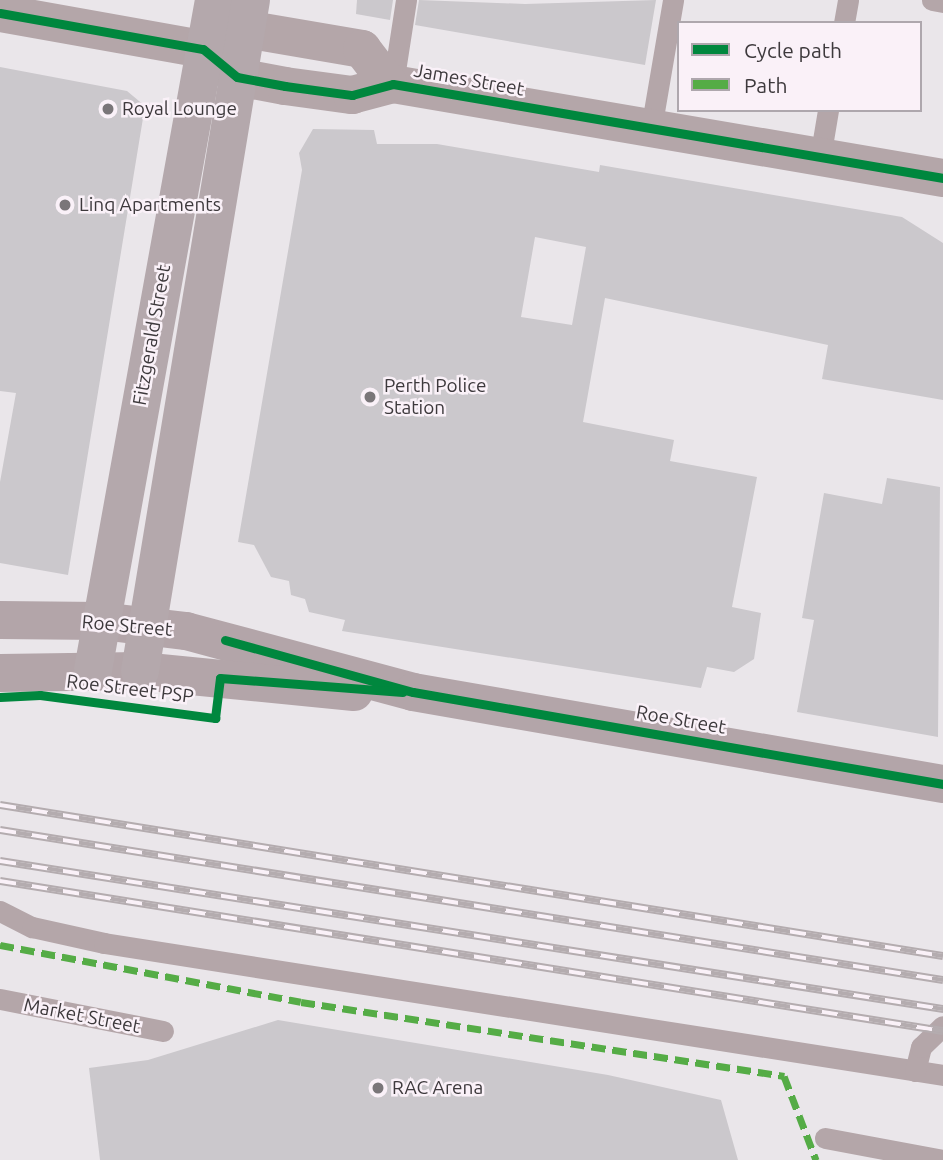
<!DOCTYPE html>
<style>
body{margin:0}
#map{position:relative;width:943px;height:1160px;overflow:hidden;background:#eae6ea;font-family:Ubuntu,sans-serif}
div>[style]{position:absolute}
.building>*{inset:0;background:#cbc8cc}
.service>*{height:21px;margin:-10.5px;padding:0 10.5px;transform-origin:10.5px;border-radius:10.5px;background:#b4a6a9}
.tertiary>*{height:38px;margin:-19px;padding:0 19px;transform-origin:19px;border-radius:19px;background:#b4a6a9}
.secondary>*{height:38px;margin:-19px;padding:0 19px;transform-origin:19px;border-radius:19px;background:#b3a5a9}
.primary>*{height:38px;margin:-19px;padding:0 19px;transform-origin:19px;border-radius:19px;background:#b4a8ac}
.rail>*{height:8px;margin-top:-4px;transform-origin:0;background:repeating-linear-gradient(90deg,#faf1f8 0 16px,#b4acaf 0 32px);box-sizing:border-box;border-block:2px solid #b4acaf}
.quiet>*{height:7px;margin-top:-3.5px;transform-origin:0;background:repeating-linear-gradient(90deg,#55ac46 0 14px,transparent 0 21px)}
.cycleway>*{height:9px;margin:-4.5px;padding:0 4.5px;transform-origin:4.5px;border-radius:4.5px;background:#00873e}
.dots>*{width:19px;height:19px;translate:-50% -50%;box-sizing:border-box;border:4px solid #faf1f8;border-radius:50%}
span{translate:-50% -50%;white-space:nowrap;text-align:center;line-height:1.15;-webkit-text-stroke:5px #faf1f8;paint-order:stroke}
.street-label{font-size:19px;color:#3d393c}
.poi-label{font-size:19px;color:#3d393c}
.left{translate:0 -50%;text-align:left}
.legend{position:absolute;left:677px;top:21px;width:245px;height:91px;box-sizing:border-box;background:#faf1f8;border:2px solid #aea7ad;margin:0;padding:9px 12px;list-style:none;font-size:21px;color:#3d393c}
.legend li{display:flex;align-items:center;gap:14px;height:35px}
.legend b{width:35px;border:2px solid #aea7ad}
</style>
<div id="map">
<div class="building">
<div style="clip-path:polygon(357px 0,393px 0,390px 20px,356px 14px)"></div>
<div style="clip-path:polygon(419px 0,525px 4px,656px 0,645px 65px,415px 25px)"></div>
<div style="clip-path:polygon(0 67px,127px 91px,145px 106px,68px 575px,0 563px,0 482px,16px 393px,0 391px)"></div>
<div style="clip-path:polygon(evenodd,313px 129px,374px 130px,377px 144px,437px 144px,599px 172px,600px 165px,902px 217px,943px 243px,943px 400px,822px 379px,828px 345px,605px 298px,583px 422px,674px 440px,670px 461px,757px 477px,732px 607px,761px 613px,754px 659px,734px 672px,707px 667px,701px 688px,342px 631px,345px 620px,309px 612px,305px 599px,291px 595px,289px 581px,271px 577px,254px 545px,238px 542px,302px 170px,299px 153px,313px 129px,535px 237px,586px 247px,572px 325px,521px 317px,535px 237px)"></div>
<div style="clip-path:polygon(887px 478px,940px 487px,938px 737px,797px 712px,814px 620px,802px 618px,824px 493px,882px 504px)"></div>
<div style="clip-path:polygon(278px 1020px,608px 1075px,721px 1100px,738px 1160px,100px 1160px,89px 1068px,148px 1060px)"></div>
</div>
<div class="service">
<div style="left:932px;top:0;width:11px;rotate:10deg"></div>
<div style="left:844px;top:23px;width:23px;rotate:-80deg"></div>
<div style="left:393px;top:84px;width:85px;rotate:-81.2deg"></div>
<div style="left:651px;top:129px;width:131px;rotate:-80.3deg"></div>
<div style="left:820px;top:158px;width:49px;rotate:-80.5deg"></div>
<div style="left:0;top:911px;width:36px;rotate:27deg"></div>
<div style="left:32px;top:927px;width:74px;rotate:12.5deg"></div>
<div style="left:104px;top:943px;width:849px;rotate:8.94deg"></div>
<div style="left:0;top:999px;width:166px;rotate:11.1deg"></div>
<div style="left:915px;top:1071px;width:25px;rotate:-76deg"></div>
<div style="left:921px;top:1047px;width:30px;rotate:-44deg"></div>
<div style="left:825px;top:1138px;width:119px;rotate:10.6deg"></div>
</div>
<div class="tertiary">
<div style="left:0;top:13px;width:206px;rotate:10.1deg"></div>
<div style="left:203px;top:49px;width:44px;rotate:39.5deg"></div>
<div style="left:237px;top:77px;width:49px;rotate:10.6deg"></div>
<div style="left:285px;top:86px;width:68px;rotate:7.7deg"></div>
<div style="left:352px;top:95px;width:42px;rotate:-15deg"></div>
<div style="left:393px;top:84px;width:558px;rotate:9.7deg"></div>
<div style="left:218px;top:42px;width:30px;rotate:-26deg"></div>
<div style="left:245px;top:29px;width:119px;rotate:9.7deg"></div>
<div style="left:362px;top:49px;width:43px;rotate:52.6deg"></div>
</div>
<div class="secondary">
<div style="left:0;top:620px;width:101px;rotate:0.6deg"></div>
<div style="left:101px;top:621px;width:86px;rotate:6.7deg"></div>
<div style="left:186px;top:631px;width:235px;rotate:15deg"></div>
<div style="left:413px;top:692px;width:538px;rotate:9.85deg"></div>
<div style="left:0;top:673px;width:140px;rotate:-0.8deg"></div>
<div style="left:140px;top:671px;width:215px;rotate:5.6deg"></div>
</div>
<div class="primary">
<div style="left:93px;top:670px;width:681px;rotate:-79.76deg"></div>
<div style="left:140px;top:671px;width:680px;rotate:-80.61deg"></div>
</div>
<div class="rail">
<div style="left:0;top:805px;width:955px;rotate:9.1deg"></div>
<div style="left:0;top:830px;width:955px;rotate:9.04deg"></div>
<div style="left:0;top:861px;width:955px;rotate:8.92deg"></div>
<div style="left:0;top:881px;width:955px;rotate:9.04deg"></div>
</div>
<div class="quiet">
<div style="left:0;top:945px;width:306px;rotate:10.7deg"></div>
<div style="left:301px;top:1002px;width:489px;rotate:8.7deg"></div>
<div style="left:784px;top:1076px;width:90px;rotate:69.1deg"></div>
</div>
<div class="cycleway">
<div style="left:0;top:13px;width:206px;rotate:10.1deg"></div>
<div style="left:203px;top:49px;width:44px;rotate:39.5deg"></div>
<div style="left:237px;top:77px;width:49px;rotate:10.6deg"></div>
<div style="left:285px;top:86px;width:68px;rotate:7.7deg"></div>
<div style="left:352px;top:95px;width:42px;rotate:-15deg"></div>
<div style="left:393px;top:84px;width:558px;rotate:9.7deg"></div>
<div style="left:225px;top:640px;width:195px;rotate:15.5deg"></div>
<div style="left:413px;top:692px;width:538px;rotate:9.85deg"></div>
<div style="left:0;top:697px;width:40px;rotate:-2.9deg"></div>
<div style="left:40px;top:695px;width:177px;rotate:7.5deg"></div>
<div style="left:215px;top:718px;width:40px;rotate:-82.9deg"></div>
<div style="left:220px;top:678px;width:183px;rotate:4.4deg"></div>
</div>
<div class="dots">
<div style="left:108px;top:109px;background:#7a7679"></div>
<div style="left:65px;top:205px;background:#7a7679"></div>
<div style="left:370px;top:397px;background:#7a7679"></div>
<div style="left:378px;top:1088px;background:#7a7679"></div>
</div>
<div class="street-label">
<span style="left:469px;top:80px;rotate:10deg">James Street</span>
<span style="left:152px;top:335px;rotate:-80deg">Fitzgerald Street</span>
<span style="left:127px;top:626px;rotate:5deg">Roe Street</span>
<span style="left:130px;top:689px;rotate:7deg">Roe Street PSP</span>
<span style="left:681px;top:720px;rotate:10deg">Roe Street</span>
<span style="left:82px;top:1016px;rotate:11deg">Market Street</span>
</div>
<div class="poi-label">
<span class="left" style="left:122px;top:109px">Royal Lounge</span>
<span class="left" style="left:79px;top:205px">Linq Apartments</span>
<span class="left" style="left:384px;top:397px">Perth Police<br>Station</span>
<span class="left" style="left:392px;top:1088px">RAC Arena</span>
</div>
<ul class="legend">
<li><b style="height:9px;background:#00873e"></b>Cycle path</li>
<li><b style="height:9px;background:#55ac46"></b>Path</li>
</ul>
</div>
